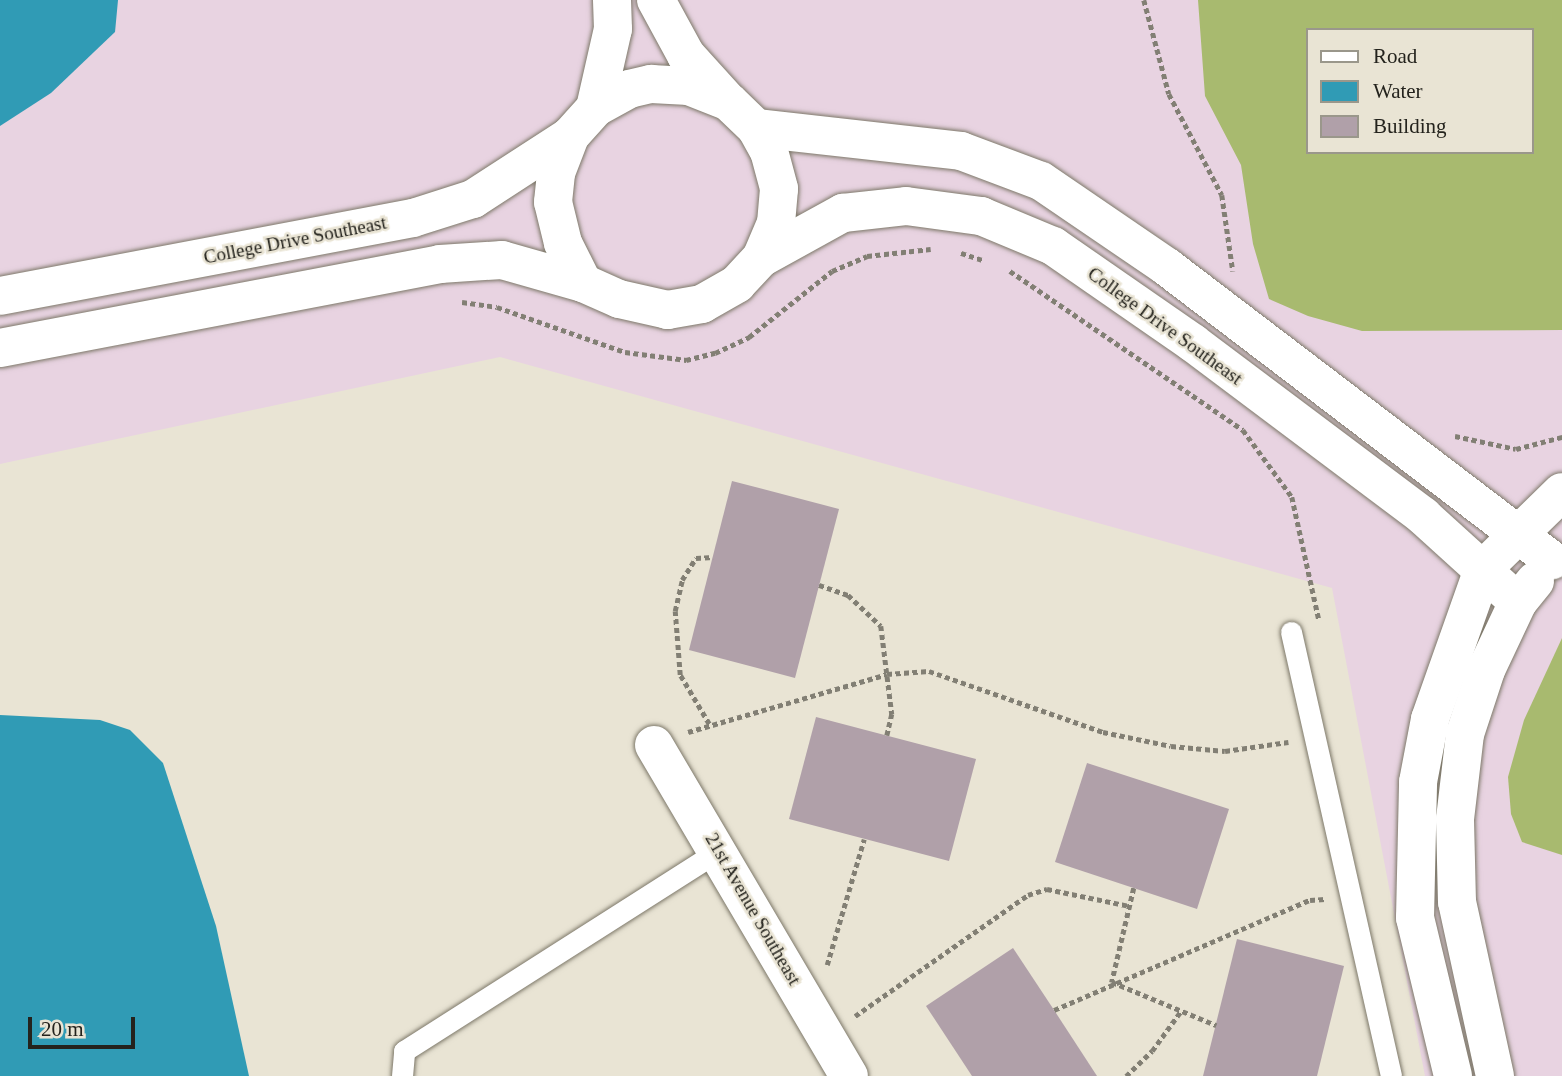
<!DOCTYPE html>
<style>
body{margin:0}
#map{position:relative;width:1562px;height:1076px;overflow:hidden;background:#e9e4d4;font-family:"Times New Roman",serif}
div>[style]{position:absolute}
.education>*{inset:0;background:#e8d3e1}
.forest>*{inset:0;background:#a8ba6f}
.water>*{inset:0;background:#309bb5}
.building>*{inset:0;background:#b0a0a9}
.path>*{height:4.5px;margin-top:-2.25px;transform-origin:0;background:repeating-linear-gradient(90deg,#827f74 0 5px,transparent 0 8.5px)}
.roads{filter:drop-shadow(0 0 2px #7d7869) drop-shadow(0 0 2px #7d7869)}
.lane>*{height:21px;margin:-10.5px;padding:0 10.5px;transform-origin:10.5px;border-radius:10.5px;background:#fff}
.street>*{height:38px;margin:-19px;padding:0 19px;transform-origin:19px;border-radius:19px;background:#fff}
.secondary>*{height:38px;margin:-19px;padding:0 19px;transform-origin:19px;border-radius:19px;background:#fff}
span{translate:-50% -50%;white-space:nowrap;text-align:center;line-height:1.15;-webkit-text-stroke:5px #e9e4d4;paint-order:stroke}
.street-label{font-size:19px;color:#24231d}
.legend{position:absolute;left:1306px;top:28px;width:228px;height:126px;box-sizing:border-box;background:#e9e4d4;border:2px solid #9a978b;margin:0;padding:9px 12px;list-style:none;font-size:21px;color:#24231d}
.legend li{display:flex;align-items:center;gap:14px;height:35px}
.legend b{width:35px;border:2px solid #9a978b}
.scale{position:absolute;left:28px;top:1017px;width:107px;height:32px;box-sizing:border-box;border:4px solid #24231d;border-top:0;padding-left:9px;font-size:21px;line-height:24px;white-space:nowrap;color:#24231d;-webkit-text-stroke:5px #e9e4d4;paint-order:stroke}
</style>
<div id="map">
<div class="education">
<div style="clip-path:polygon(0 0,1285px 0,1308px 152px,1562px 192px,1562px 1076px,1425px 1076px,1332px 588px,500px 357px,0 464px)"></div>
</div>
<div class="forest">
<div style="clip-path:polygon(evenodd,1198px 0,1562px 0,1562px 330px,1362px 331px,1308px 316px,1269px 299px,1253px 244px,1241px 165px,1205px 96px,1198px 0,1308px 30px,1532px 30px,1532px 152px,1308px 152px,1308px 30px)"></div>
<div style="clip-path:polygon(1562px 638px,1562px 855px,1522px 842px,1511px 814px,1508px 777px,1524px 720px)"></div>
</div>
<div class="water">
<div style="clip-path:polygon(0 0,118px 0,115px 32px,51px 93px,0 126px)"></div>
<div style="clip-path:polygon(0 715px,100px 720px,130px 730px,163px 763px,216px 926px,249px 1076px,0 1076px)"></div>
</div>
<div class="building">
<div style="clip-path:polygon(732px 481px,839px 509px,795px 678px,689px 650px)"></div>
<div style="clip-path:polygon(816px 717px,976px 759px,949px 861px,789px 819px)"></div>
<div style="clip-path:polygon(1087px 763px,1229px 809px,1197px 909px,1055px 862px)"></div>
<div style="clip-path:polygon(1237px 939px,1344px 966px,1317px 1076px,1203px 1076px)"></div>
<div style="clip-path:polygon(1013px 948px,1054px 1010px,1097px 1076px,972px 1076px,926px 1006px)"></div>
</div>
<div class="path">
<div style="left:1144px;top:0;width:97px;rotate:75.1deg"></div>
<div style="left:1169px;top:94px;width:114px;rotate:62.3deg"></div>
<div style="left:1222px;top:195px;width:77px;rotate:81.8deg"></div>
<div style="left:961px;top:253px;width:23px;rotate:18deg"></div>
<div style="left:1010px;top:271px;width:282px;rotate:34.3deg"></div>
<div style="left:1243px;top:430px;width:83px;rotate:53.8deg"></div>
<div style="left:1292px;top:497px;width:126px;rotate:77.6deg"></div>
<div style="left:462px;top:302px;width:35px;rotate:8deg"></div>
<div style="left:497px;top:307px;width:136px;rotate:19.4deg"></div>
<div style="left:625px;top:352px;width:62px;rotate:7.5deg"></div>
<div style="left:686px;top:360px;width:30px;rotate:-14deg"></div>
<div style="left:715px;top:353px;width:38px;rotate:-25deg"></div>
<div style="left:749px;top:337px;width:106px;rotate:-38.5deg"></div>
<div style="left:832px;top:271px;width:38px;rotate:-23deg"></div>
<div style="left:867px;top:256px;width:64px;rotate:-6.2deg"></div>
<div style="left:1455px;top:436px;width:62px;rotate:12deg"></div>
<div style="left:1516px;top:449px;width:48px;rotate:-14.6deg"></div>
<div style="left:819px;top:585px;width:31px;rotate:19deg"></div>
<div style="left:848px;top:595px;width:45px;rotate:43.2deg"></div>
<div style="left:881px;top:626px;width:89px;rotate:82.9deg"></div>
<div style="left:892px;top:714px;width:22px;rotate:103deg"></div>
<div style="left:709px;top:724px;width:57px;rotate:-120.6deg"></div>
<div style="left:680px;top:675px;width:64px;rotate:-94.5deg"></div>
<div style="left:675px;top:611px;width:32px;rotate:-77deg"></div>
<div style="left:682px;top:580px;width:26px;rotate:-58deg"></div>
<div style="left:696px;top:558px;width:17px;rotate:-3deg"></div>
<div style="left:688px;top:732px;width:207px;rotate:-16.2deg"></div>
<div style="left:887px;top:674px;width:42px;rotate:-4.1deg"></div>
<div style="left:929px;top:671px;width:184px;rotate:19.3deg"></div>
<div style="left:1103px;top:732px;width:69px;rotate:11.6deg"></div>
<div style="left:1171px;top:746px;width:54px;rotate:5.3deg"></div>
<div style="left:1225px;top:751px;width:64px;rotate:-8.1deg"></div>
<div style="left:1134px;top:888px;width:97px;rotate:103.2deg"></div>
<div style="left:1112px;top:982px;width:113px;rotate:22.5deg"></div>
<div style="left:827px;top:965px;width:131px;rotate:-73.6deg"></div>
<div style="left:1054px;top:1010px;width:279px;rotate:-23.3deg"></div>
<div style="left:1310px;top:900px;width:15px;rotate:-4deg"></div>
<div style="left:855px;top:1016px;width:211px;rotate:-35deg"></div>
<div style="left:1028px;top:895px;width:20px;rotate:-18deg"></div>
<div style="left:1047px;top:889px;width:85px;rotate:11.6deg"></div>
<div style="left:1126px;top:1076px;width:36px;rotate:-44deg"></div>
<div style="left:1152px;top:1051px;width:49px;rotate:-54.1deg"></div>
</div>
<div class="roads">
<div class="lane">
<div style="left:1291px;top:632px;width:455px;rotate:77.3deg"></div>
<div style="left:402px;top:1076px;width:25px;rotate:-85deg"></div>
<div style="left:404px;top:1051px;width:374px;rotate:-32.5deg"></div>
</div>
<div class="street">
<div style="left:654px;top:745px;width:384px;rotate:59.5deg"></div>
</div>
<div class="secondary">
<div style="left:656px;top:0;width:63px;rotate:61.4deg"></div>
<div style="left:686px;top:55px;width:58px;rotate:47.8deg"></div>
<div style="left:651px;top:84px;width:38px;rotate:3deg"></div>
<div style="left:689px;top:86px;width:43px;rotate:21.8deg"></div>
<div style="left:729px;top:102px;width:37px;rotate:44deg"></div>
<div style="left:756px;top:128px;width:26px;rotate:61deg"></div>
<div style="left:769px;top:151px;width:39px;rotate:75deg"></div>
<div style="left:779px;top:189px;width:34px;rotate:95deg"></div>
<div style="left:776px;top:223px;width:38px;rotate:113deg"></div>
<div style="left:761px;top:258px;width:35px;rotate:133deg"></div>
<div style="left:737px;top:284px;width:40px;rotate:150.3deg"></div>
<div style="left:702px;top:304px;width:35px;rotate:170deg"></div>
<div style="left:668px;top:310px;width:50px;rotate:-167.3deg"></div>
<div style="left:619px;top:299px;width:39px;rotate:-156deg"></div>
<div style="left:583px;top:283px;width:45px;rotate:-116.6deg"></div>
<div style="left:563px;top:243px;width:42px;rotate:-103.7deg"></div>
<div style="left:553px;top:202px;width:29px;rotate:-84deg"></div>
<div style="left:556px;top:173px;width:40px;rotate:-69deg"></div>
<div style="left:570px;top:136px;width:38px;rotate:-48deg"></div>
<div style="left:595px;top:108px;width:39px;rotate:-29deg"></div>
<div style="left:629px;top:89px;width:23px;rotate:-13deg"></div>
<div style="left:595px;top:108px;width:81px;rotate:-77.2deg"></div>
<div style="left:613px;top:29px;width:29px;rotate:-92deg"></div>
<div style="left:756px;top:128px;width:206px;rotate:6.4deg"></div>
<div style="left:961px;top:151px;width:85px;rotate:20.6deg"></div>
<div style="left:1041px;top:181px;width:153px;rotate:34.3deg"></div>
<div style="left:1167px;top:267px;width:484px;rotate:37.3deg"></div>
<div style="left:761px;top:258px;width:94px;rotate:-28.8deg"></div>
<div style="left:843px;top:213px;width:63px;rotate:-6.3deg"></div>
<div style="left:906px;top:206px;width:76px;rotate:7.6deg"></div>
<div style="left:981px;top:216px;width:78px;rotate:22.6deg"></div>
<div style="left:1053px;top:246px;width:170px;rotate:34.7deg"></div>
<div style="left:1193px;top:343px;width:288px;rotate:36.9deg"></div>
<div style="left:1423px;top:516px;width:128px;rotate:42.2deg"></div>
<div style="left:0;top:296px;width:420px;rotate:-10.7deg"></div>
<div style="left:413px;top:218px;width:63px;rotate:-17.6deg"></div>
<div style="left:473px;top:199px;width:116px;rotate:-33deg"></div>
<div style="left:0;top:348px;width:448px;rotate:-10.8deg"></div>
<div style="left:440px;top:264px;width:62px;rotate:-3.7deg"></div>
<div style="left:502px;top:260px;width:84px;rotate:15.9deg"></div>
<div style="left:1453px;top:1076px;width:163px;rotate:-103.5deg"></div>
<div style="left:1415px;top:918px;width:136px;rotate:-88.7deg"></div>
<div style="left:1418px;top:782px;width:64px;rotate:-79.2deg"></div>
<div style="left:1430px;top:719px;width:159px;rotate:-70.5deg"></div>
<div style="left:1483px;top:569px;width:110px;rotate:-44.3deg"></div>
<div style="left:1495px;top:1076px;width:178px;rotate:-102.3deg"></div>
<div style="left:1457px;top:902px;width:83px;rotate:-91.4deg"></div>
<div style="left:1455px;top:819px;width:86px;rotate:-83.3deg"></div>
<div style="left:1465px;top:734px;width:67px;rotate:-71.8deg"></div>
<div style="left:1486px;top:670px;width:75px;rotate:-64.8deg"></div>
<div style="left:1518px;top:602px;width:27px;rotate:-51deg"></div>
</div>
</div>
<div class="street-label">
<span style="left:295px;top:240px;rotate:-11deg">College Drive Southeast</span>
<span style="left:1165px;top:326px;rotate:36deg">College Drive Southeast</span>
<span style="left:753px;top:909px;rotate:60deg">21st Avenue Southeast</span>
</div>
<ul class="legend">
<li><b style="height:9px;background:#fff"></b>Road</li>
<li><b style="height:19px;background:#309bb5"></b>Water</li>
<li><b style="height:19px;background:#b0a0a9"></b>Building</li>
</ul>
<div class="scale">20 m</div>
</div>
